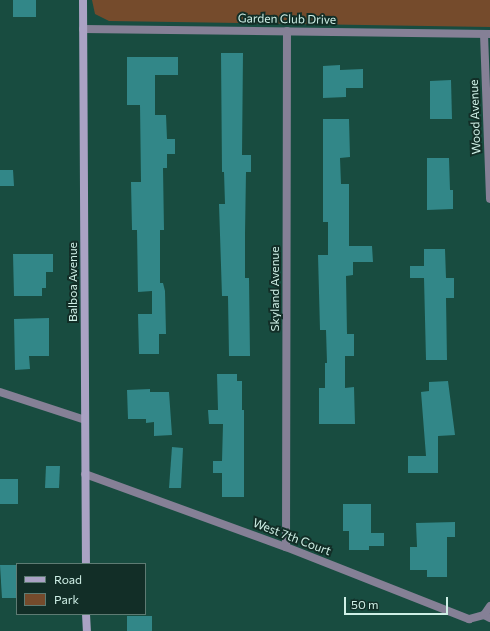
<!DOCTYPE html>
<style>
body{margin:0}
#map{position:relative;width:490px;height:631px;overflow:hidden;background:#184c40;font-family:Commissioner,sans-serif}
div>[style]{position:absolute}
.green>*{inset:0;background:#754b2c}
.building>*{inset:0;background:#328788}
.street>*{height:8px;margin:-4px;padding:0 4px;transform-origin:4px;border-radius:4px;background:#858096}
.secondary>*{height:8px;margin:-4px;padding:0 4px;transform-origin:4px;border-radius:4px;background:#aaa2c4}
span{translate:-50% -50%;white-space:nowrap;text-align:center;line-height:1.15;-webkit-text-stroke:4px #122e27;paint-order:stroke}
.street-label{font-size:12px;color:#cfefe6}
.legend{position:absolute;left:16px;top:563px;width:130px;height:52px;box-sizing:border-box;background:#122e27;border:1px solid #5e7b73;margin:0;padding:5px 7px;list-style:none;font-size:12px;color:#cfefe6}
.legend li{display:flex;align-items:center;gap:8px;height:20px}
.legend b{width:20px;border:1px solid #5e7b73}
.scale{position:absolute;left:344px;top:597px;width:104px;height:18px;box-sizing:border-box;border:2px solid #cfefe6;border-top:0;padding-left:5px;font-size:12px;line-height:14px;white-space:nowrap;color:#cfefe6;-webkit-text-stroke:3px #122e27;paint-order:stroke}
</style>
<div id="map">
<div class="green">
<div style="clip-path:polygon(92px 0,490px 0,490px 27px,109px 21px,95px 14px)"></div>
</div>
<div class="building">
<div style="clip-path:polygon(13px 0,36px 0,36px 17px,13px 17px)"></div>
<div style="clip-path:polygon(221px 53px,243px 53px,242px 155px,251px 155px,251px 172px,246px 172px,245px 234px,245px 278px,249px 278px,250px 356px,229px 356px,228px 296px,222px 296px,219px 204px,225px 204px,224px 172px,222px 172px)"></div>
<div style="clip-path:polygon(127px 57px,178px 57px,178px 75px,155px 75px,155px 115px,166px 115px,167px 139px,175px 139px,175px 154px,167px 154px,167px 168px,163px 168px,164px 230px,160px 230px,160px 283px,163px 283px,165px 291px,166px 334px,159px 334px,159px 354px,139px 354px,138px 314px,152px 314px,152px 291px,138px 292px,137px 230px,132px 230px,131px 182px,141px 182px,140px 105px,127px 105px)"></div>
<div style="clip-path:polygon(340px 65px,340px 70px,363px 69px,363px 88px,346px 88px,346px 97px,323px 98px,323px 66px)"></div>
<div style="clip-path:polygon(451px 80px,452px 119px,430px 119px,430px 81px)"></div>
<div style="clip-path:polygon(323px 119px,349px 119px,350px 157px,340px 158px,341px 184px,349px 184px,349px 246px,372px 246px,373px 262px,353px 262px,353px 275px,346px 276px,347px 334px,354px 334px,354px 356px,345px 356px,345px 388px,354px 387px,355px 424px,319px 424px,319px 388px,325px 388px,325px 363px,327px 363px,326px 330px,320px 330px,318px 255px,328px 255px,328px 222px,323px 222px)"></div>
<div style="clip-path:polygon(427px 158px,449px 158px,450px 190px,453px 190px,453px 209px,427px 210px)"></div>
<div style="clip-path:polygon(0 170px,13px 170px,14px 186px,0 186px)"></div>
<div style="clip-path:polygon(424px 249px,445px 249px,446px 278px,454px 278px,454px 298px,446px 298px,447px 360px,426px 360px,424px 278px,410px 278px,410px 266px,424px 266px)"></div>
<div style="clip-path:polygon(13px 254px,53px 254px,53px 272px,46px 272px,46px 288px,42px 288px,42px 296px,14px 296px)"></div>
<div style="clip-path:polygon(49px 318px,49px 356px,29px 356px,30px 369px,15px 370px,14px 319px)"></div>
<div style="clip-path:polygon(217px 374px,237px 374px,237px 381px,242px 381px,242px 410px,244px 410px,244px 497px,222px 497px,222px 473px,213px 473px,213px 461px,222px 461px,223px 424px,209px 424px,208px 410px,218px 410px)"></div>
<div style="clip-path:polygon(448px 381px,455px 435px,438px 436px,438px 473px,408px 473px,408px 456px,426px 456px,421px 392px,429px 391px,429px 382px)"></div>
<div style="clip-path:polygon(150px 389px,150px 392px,169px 392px,172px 435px,154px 436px,154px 422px,146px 423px,146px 419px,128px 419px,127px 390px)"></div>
<div style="clip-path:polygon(172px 447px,183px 448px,181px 488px,169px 488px)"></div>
<div style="clip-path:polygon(46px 466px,60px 466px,59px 488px,45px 488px)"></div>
<div style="clip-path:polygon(0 479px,18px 479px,18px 504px,0 504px)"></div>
<div style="clip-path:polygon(343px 504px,371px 504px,371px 533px,384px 533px,384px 546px,369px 546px,369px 550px,349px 550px,349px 531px,343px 531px)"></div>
<div style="clip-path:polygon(455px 522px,455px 537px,447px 537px,447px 577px,427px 577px,427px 570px,410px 570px,410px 547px,417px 547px,416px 523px)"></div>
<div style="clip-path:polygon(0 565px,17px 565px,17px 598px,2px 598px)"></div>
<div style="clip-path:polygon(127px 616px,152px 616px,152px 631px,127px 631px)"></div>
</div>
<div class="street">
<div style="left:83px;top:29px;width:407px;rotate:0.7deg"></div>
<div style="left:484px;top:34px;width:165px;rotate:87.9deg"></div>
<div style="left:0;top:392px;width:89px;rotate:18.2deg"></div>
<div style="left:85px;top:474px;width:214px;rotate:20deg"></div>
<div style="left:286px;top:547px;width:197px;rotate:21.5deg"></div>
<div style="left:469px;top:619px;width:16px;rotate:-15deg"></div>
<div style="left:484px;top:615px;width:7px;rotate:27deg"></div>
<div style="left:286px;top:547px;width:516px;rotate:-89.89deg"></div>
<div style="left:484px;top:615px;width:11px;rotate:-56deg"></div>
</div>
<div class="secondary">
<div style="left:83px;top:0;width:564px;rotate:89.7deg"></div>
<div style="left:86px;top:614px;width:17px;rotate:87deg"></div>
</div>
<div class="street-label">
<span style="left:287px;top:19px;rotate:1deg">Garden Club Drive</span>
<span style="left:475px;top:117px;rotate:-92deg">Wood Avenue</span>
<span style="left:73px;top:282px;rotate:-90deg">Balboa Avenue</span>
<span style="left:275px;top:289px;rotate:-90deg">Skyland Avenue</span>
<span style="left:292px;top:537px;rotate:21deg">West 7th Court</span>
</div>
<ul class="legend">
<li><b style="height:5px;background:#aaa2c4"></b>Road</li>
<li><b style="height:11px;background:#754b2c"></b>Park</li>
</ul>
<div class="scale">50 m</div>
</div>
